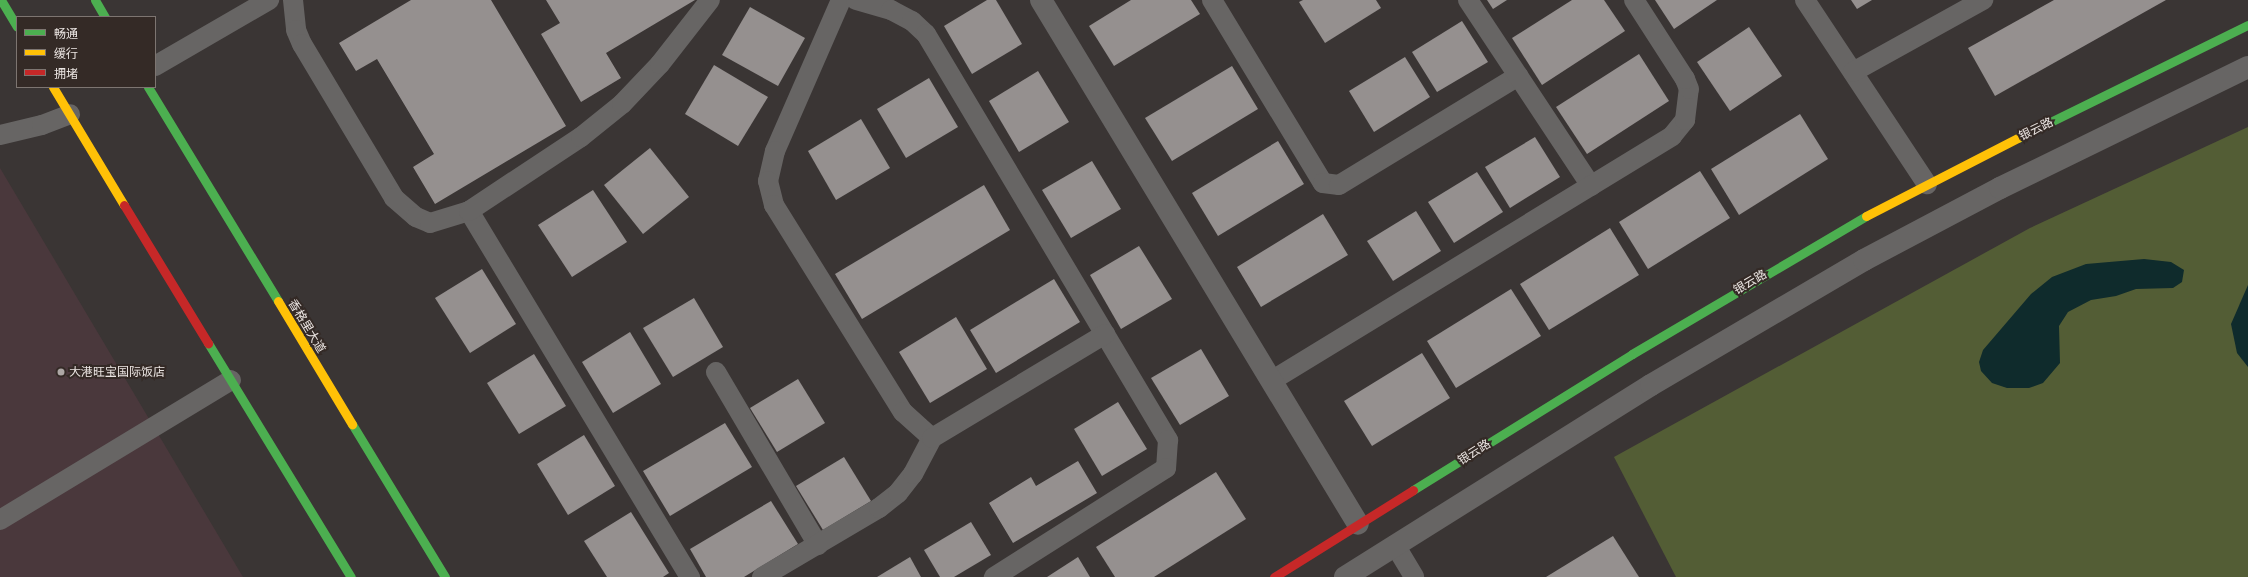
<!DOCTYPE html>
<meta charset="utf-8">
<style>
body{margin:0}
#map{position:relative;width:2248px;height:577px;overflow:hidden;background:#3a3534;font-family:Quicksand,"Noto Sans SC",sans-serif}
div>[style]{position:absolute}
.commercial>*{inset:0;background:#4a383c}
.green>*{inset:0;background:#535d35}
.water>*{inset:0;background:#0f2b2c}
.building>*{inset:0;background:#95908f}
.lane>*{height:20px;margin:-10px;padding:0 10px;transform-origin:10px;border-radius:10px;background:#676564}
.street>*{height:22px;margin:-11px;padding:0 11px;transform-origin:11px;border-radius:11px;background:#676564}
.fast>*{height:9px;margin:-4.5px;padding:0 4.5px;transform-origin:4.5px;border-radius:4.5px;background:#4caf50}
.slow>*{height:9px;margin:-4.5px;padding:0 4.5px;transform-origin:4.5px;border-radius:4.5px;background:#ffc107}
.jam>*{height:9px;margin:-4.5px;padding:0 4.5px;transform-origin:4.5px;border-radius:4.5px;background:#c62828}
.dots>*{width:11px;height:11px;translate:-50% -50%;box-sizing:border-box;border:2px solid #342a26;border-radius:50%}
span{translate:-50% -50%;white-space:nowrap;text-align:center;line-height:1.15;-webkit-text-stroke:4px #342a26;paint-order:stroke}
.street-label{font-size:12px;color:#ebe5e2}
.poi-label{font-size:12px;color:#ebe5e2}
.left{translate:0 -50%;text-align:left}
.legend{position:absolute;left:16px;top:16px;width:140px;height:72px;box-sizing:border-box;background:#342a26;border:1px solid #7d7571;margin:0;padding:5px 7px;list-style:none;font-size:12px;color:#ebe5e2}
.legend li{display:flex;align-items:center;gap:8px;height:20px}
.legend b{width:20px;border:1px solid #7d7571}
</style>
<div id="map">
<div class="commercial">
<div style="clip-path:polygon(0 168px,243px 577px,0 577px)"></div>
</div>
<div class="green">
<div style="clip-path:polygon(2248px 127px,2248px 577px,1676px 577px,1614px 457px,2030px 228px)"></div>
</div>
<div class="water">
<div style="clip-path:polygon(2144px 259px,2171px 262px,2184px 270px,2182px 282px,2173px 288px,2136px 289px,2116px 296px,2091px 300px,2068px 312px,2059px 326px,2060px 363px,2043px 383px,2029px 388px,2007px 388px,1992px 383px,1981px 371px,1979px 362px,1983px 350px,2031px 294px,2052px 277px,2086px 264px)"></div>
<div style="clip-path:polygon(2248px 285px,2248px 367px,2237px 353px,2231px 324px)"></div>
</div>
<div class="building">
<div style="clip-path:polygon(411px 0,491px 0,566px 126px,435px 204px,413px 167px,434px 154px,377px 59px,356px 71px,339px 43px)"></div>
<div style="clip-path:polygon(546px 0,695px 0,606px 53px,621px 78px,581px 102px,541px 34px,560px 23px)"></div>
<div style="clip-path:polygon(987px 0,996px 0,1022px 44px,972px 74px,944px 26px)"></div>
<div style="clip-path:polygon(1131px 0,1191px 0,1200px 14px,1114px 66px,1089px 26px)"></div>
<div style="clip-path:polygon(1303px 0,1376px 0,1381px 8px,1325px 43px,1299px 2px)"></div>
<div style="clip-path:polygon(1487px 0,1507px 0,1493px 9px)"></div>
<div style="clip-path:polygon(1572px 0,1604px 0,1625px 31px,1542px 85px,1512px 38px)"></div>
<div style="clip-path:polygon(1655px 0,1717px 0,1674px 29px)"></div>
<div style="clip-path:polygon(1851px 0,1872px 0,1857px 9px)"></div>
<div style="clip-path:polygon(2054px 0,2166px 0,1995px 96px,1968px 48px)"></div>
<div style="clip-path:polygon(750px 7px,805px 38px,778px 86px,722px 55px)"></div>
<div style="clip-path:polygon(1462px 21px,1488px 62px,1437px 92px,1412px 52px)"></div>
<div style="clip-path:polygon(1749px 27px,1782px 76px,1730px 111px,1697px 62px)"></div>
<div style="clip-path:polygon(1639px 54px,1669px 101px,1587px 154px,1556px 107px)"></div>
<div style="clip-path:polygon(1405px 57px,1430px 97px,1374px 132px,1349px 91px)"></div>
<div style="clip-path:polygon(714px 65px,768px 97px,738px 146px,685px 114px)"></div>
<div style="clip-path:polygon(1232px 66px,1258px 109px,1172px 161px,1145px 118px)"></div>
<div style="clip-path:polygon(1038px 71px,1069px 122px,1019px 152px,989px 101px)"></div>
<div style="clip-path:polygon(929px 78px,958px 127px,906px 158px,877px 109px)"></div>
<div style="clip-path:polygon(1800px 114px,1828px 159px,1739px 215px,1711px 169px)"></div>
<div style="clip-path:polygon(861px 119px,890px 168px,836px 200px,808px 151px)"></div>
<div style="clip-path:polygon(1535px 137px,1560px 177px,1510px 208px,1485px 167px)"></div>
<div style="clip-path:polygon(1278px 141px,1304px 184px,1218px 236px,1192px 193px)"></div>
<div style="clip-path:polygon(650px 148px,689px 197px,643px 234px,604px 185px)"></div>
<div style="clip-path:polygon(1092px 161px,1121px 209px,1071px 238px,1042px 190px)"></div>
<div style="clip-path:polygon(1700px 171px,1730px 218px,1648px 269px,1619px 222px)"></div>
<div style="clip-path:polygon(1477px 172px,1503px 212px,1454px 243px,1428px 202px)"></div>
<div style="clip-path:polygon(984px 185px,1010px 230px,862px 319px,835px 274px)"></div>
<div style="clip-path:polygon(593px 190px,627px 242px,572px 277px,538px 225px)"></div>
<div style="clip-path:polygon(1416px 211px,1441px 251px,1393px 281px,1367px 241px)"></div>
<div style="clip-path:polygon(1323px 214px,1348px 255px,1261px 307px,1237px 267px)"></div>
<div style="clip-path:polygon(1610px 228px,1639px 275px,1549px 330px,1520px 284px)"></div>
<div style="clip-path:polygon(1139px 246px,1172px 299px,1121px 329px,1090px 275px)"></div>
<div style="clip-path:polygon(482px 269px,516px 324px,470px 353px,435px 298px)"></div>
<div style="clip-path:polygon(1054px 279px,1080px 322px,996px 373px,970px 330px)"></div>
<div style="clip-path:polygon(1511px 289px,1541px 336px,1456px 388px,1427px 341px)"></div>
<div style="clip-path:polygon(694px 298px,723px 347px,673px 377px,643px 328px)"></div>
<div style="clip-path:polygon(956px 317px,987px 369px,930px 403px,899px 352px)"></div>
<div style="clip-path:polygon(630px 332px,661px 384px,613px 413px,582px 362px)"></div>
<div style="clip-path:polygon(1201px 349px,1229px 396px,1180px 425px,1151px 378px)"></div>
<div style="clip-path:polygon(1422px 353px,1450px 398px,1372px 446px,1344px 401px)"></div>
<div style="clip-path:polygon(534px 354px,566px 406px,519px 434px,487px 383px)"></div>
<div style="clip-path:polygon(798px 379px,825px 423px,777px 452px,750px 408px)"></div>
<div style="clip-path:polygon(1118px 402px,1147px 449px,1102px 476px,1074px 429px)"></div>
<div style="clip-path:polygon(725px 423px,752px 467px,670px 516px,643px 471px)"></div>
<div style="clip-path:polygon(584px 435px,615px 486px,568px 515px,537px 464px)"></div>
<div style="clip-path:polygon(844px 457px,871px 501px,823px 530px,796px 486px)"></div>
<div style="clip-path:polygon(1078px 461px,1097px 493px,1013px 543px,989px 503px,1031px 477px,1036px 486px)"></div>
<div style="clip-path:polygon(1216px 472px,1246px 519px,1154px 577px,1115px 577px,1096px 547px)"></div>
<div style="clip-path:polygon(771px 501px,798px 544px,744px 577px,706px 577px,690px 549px)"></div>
<div style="clip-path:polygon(631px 512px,669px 573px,663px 577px,607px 577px,584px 541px)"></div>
<div style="clip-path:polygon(971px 522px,991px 555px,954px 577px,940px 577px,924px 550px)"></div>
<div style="clip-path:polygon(1613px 536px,1639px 577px,1546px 577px)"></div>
<div style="clip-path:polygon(910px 557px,921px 577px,877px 577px)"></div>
<div style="clip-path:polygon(1078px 557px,1090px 577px,1047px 577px)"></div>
</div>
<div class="lane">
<div style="left:293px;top:0;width:30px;rotate:84deg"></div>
<div style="left:296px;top:30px;width:15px;rotate:67deg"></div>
<div style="left:302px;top:44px;width:179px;rotate:59.1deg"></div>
<div style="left:394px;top:198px;width:29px;rotate:41deg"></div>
<div style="left:416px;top:217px;width:15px;rotate:23deg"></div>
<div style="left:430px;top:223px;width:41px;rotate:-17.1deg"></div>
<div style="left:469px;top:211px;width:428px;rotate:58.9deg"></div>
<div style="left:841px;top:0;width:165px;rotate:113.6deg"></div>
<div style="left:775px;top:151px;width:31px;rotate:103deg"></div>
<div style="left:768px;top:181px;width:25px;rotate:76deg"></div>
<div style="left:774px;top:205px;width:244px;rotate:58.1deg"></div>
<div style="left:903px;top:412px;width:39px;rotate:42deg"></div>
<div style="left:856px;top:0;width:36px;rotate:16deg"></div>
<div style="left:891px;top:10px;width:24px;rotate:28deg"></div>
<div style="left:912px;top:21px;width:19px;rotate:43deg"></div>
<div style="left:926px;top:34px;width:473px;rotate:59.2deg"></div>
<div style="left:1168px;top:440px;width:28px;rotate:94deg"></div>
<div style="left:1166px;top:468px;width:204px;rotate:147.6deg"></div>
<div style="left:1212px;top:0;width:214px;rotate:58.8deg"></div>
<div style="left:1323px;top:183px;width:16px;rotate:7deg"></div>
<div style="left:1339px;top:185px;width:210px;rotate:-31.3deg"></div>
<div style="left:1468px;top:0;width:223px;rotate:56.5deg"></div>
<div style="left:1805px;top:0;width:221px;rotate:56.5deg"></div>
<div style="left:155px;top:66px;width:132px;rotate:-30.1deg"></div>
<div style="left:1853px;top:72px;width:149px;rotate:-29deg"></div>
<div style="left:0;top:135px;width:43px;rotate:-13.4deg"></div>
<div style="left:42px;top:125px;width:30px;rotate:-21deg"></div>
<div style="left:469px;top:211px;width:134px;rotate:-33.5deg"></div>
<div style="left:581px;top:137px;width:53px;rotate:-38.8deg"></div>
<div style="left:622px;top:104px;width:55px;rotate:-46.5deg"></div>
<div style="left:660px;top:64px;width:81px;rotate:-52deg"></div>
<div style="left:716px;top:372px;width:201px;rotate:59.5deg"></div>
<div style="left:1271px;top:381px;width:470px;rotate:-31.4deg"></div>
<div style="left:1672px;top:136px;width:21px;rotate:-51deg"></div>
<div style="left:1685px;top:120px;width:31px;rotate:-83deg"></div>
<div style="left:1689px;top:89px;width:11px;rotate:-112deg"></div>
<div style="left:1685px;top:79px;width:94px;rotate:-122.8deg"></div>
<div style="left:0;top:520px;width:270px;rotate:-31.2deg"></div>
<div style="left:1395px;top:545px;width:37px;rotate:59deg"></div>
<div style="left:762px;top:577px;width:136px;rotate:-30.5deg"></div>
<div style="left:879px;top:508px;width:24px;rotate:-38deg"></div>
<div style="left:898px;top:493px;width:24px;rotate:-52deg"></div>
<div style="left:913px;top:474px;width:41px;rotate:-62.2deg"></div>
<div style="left:932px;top:438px;width:202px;rotate:-31deg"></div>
</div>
<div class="street">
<div style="left:1041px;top:0;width:612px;rotate:58.83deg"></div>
<div style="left:1345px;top:577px;width:361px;rotate:-32.1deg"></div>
<div style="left:1651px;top:385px;width:247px;rotate:-30.4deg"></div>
<div style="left:1864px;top:260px;width:154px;rotate:-27.9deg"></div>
<div style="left:2000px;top:188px;width:276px;rotate:-26deg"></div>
</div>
<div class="fast">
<div style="left:1px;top:0;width:31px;rotate:59deg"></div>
<div style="left:95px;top:0;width:20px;rotate:60deg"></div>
<div style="left:148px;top:87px;width:250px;rotate:58.7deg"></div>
<div style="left:2018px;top:138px;width:256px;rotate:-26.2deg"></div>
<div style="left:208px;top:343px;width:274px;rotate:58.6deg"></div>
<div style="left:352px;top:424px;width:179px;rotate:58.7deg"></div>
<div style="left:1413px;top:490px;width:258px;rotate:-31.8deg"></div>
<div style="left:1632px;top:354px;width:272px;rotate:-30.5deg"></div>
</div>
<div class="slow">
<div style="left:53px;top:87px;width:138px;rotate:59deg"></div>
<div style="left:1866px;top:216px;width:171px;rotate:-27.2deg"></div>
<div style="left:278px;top:301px;width:144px;rotate:59deg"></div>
</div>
<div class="jam">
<div style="left:124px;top:205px;width:162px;rotate:58.7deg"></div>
<div style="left:1274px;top:577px;width:164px;rotate:-32deg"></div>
</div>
<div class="dots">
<div style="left:61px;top:372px;background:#ada7a5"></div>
</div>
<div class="street-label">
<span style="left:2036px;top:129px;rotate:-26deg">银云路</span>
<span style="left:1750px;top:282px;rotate:-30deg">银云路</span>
<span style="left:307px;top:326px;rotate:59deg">香格里大道</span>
<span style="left:1474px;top:452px;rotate:-32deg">银云路</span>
</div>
<div class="poi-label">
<span class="left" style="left:69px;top:372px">大港旺宝国际饭店</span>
</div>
<ul class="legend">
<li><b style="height:5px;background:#4caf50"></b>畅通</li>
<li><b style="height:5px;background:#ffc107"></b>缓行</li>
<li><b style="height:5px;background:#c62828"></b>拥堵</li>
</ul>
</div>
